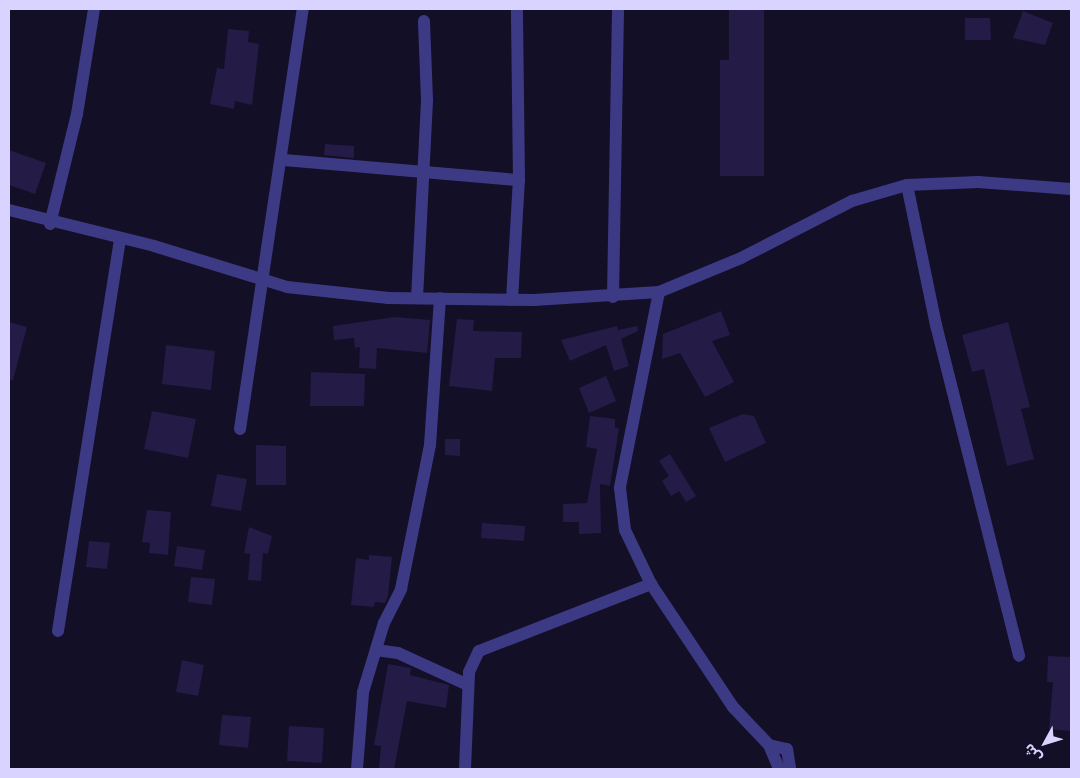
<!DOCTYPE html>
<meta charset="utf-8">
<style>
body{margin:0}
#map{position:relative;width:1080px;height:778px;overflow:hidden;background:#130f26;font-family:"Sofia Sans Condensed","Noto Sans Arabic",sans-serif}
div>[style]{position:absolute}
.building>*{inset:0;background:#241b47}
.minor>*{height:12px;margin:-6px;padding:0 6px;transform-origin:6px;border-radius:6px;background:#3d3a85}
.tertiary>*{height:12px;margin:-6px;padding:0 6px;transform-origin:6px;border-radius:6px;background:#3d3a85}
span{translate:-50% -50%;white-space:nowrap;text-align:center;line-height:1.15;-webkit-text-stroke:4px #130f26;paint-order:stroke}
.frame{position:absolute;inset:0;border:10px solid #d9d4ff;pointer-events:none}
.north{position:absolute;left:1020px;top:718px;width:50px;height:50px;-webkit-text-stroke:4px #130f26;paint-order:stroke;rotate:231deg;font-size:14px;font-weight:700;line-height:20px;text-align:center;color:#d9d4ff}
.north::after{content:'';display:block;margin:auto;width:18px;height:22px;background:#d9d4ff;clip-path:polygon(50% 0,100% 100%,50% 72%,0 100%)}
</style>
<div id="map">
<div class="building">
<div style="clip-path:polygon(729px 9px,764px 9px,764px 176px,720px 176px,720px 60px,729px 60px)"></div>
<div style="clip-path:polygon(1023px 11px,1053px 23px,1045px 45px,1013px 38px)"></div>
<div style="clip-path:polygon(965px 18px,990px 18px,991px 40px,965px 40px)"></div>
<div style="clip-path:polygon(228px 29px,249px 31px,248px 42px,259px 44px,252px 105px,235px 101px,234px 109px,210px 104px,217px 68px,224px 69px)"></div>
<div style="clip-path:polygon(325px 144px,354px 146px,354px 158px,324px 155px)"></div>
<div style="clip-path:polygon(9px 150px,46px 163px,35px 194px,9px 185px)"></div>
<div style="clip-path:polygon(721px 311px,730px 335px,712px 341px,734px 382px,705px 397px,680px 353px,662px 359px,663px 334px)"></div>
<div style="clip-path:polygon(395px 317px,430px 320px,427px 353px,377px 348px,376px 369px,359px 368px,360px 347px,355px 348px,354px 338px,334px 340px,333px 326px)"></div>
<div style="clip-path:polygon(457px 319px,474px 320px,473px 331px,522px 332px,521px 358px,495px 358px,492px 391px,449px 386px)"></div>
<div style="clip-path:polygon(9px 322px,27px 327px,13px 380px,9px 380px)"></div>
<div style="clip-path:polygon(1008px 322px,1030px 407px,1021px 409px,1034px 459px,1007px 466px,984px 369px,972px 372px,962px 335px)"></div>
<div style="clip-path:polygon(617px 326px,618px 330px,637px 326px,638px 331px,621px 339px,629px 366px,614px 371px,606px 345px,570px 361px,561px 340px)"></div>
<div style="clip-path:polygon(166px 345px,215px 351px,211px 390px,162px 384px)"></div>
<div style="clip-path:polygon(311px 372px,365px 374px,364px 406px,310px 406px)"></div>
<div style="clip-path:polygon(606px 376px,616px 401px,589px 413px,579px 388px)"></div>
<div style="clip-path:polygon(152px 411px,196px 419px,188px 458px,144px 449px)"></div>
<div style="clip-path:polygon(743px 414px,754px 416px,766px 443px,725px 462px,709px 428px)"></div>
<div style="clip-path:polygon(590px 416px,615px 419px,615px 428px,619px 428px,610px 486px,600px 484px,601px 533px,579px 534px,579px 522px,563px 522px,563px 504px,587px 503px,597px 449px,586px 447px)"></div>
<div style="clip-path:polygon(445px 439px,460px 439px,460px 456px,445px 455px)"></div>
<div style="clip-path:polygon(256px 445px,286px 446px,286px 485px,256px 485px)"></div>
<div style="clip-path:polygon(670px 454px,696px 496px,686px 502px,679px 491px,671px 496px,662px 481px,669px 476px,659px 461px)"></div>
<div style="clip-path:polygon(217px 474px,247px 479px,241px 511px,211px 506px)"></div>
<div style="clip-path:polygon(147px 510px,171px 512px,168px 555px,149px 553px,150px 543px,142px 542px)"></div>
<div style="clip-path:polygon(482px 523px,525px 526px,524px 541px,481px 538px)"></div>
<div style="clip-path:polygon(249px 527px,272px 536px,268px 554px,263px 553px,261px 581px,248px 580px,250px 554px,244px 553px)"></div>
<div style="clip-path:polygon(89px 541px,110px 543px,107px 569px,86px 567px)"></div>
<div style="clip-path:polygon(177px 546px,205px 550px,202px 570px,174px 566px)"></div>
<div style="clip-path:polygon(369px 555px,392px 557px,388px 596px,385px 603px,375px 602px,374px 607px,351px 605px,356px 558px,369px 560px)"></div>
<div style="clip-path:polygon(191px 577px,215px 579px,212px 605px,188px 602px)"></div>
<div style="clip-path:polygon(1048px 656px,1071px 657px,1071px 731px,1049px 729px,1053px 682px,1047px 682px)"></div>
<div style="clip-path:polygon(182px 660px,204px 665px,198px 696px,176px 692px)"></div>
<div style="clip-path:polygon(388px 664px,411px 668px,410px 675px,449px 685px,446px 708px,407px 701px,394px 769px,379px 769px,381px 746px,374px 745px)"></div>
<div style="clip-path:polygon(222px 715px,251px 717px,248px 748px,219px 745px)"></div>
<div style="clip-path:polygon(289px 726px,324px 728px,322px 763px,287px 761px)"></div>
</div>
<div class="minor">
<div style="left:284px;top:160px;width:236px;rotate:4.9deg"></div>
<div style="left:907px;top:185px;width:143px;rotate:78.3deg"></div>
<div style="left:936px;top:325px;width:341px;rotate:75.9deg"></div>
<div style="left:50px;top:224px;width:113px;rotate:-76.2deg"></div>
<div style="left:77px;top:114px;width:106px;rotate:-80.8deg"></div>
<div style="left:659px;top:292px;width:200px;rotate:101.3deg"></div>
<div style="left:620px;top:488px;width:42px;rotate:83.2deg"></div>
<div style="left:625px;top:530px;width:60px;rotate:64.3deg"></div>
<div style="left:651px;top:584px;width:148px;rotate:56.3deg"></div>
<div style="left:733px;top:707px;width:52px;rotate:46.5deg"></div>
<div style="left:769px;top:745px;width:18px;rotate:13deg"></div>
<div style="left:787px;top:749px;width:20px;rotate:81deg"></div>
<div style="left:613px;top:297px;width:288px;rotate:-89deg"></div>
<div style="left:417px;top:298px;width:198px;rotate:-87.1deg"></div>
<div style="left:427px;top:100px;width:79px;rotate:-92.2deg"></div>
<div style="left:512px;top:300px;width:120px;rotate:-86.7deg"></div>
<div style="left:519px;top:180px;width:171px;rotate:-90.7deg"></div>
<div style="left:240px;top:429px;width:425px;rotate:-81.5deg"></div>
<div style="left:58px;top:631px;width:398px;rotate:-81deg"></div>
<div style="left:376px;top:650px;width:22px;rotate:8deg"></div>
<div style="left:398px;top:653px;width:77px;rotate:24.6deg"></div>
<div style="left:769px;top:745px;width:26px;rotate:67deg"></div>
<div style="left:357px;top:769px;width:77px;rotate:-85.5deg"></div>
<div style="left:363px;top:692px;width:72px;rotate:-73.1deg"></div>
<div style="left:384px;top:623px;width:38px;rotate:-63deg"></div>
<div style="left:401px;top:589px;width:147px;rotate:-78.6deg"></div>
<div style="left:430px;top:445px;width:147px;rotate:-86.1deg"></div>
<div style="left:465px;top:769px;width:97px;rotate:-87.6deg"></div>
<div style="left:469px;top:672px;width:23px;rotate:-65deg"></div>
<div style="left:479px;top:651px;width:185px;rotate:-21.3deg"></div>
</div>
<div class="tertiary">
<div style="left:9px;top:210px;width:149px;rotate:13.9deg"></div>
<div style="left:154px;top:246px;width:139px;rotate:17.1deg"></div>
<div style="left:287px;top:287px;width:102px;rotate:6.2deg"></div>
<div style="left:388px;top:298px;width:146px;rotate:0.8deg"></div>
<div style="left:534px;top:300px;width:125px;rotate:-3.7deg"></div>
<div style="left:659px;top:292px;width:89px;rotate:-22.5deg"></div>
<div style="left:741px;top:258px;width:125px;rotate:-27.2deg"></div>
<div style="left:852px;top:201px;width:57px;rotate:-16.2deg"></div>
<div style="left:907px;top:185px;width:71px;rotate:-2.4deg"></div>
<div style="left:978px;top:182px;width:93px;rotate:4.3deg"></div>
</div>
<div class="frame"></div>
<div class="north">ش</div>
</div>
